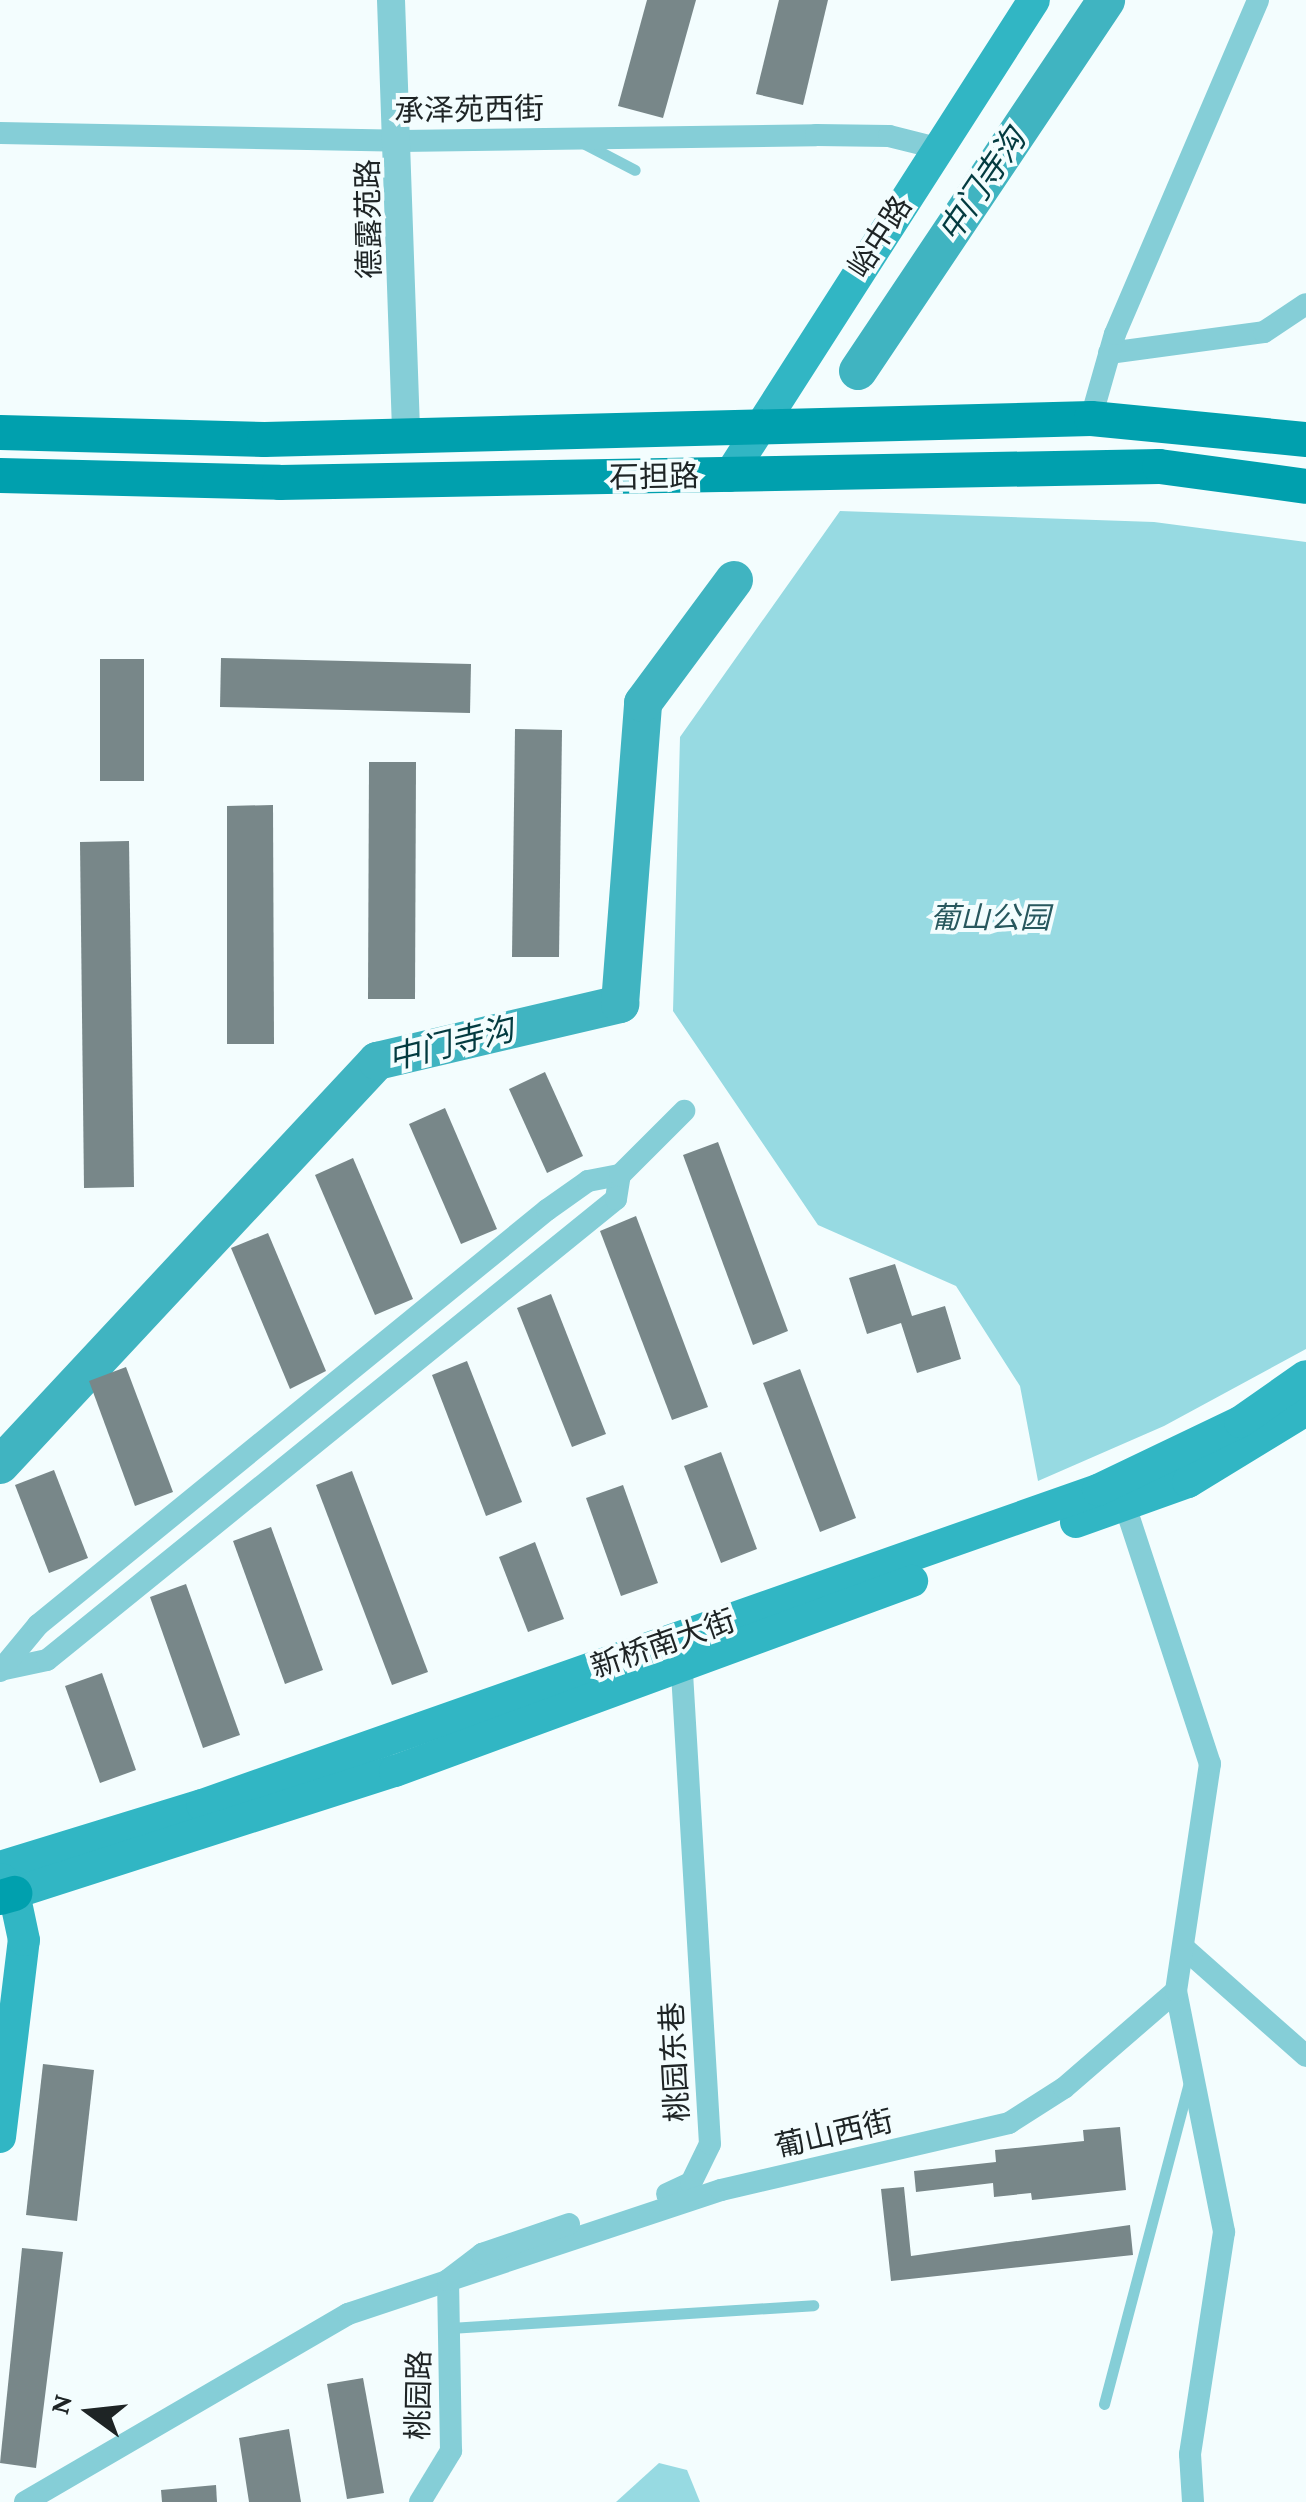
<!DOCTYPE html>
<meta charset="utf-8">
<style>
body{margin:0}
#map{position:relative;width:1306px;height:2502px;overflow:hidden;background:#f3fdfe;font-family:"Crimson Pro","Noto Sans SC",serif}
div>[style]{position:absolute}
.green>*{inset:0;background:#97dae2}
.river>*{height:38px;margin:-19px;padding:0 19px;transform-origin:19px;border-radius:19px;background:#40b4c1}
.building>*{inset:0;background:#788789}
.service>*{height:11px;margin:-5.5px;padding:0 5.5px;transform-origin:5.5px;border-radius:5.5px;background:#85ced7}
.minor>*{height:22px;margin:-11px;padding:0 11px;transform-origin:11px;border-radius:11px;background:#85ced7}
.tertiary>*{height:28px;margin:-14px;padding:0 14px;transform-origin:14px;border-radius:14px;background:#85ced7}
.secondary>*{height:32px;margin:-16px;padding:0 16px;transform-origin:16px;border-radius:16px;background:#31b6c4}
.primary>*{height:35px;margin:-17.5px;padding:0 17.5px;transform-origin:17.5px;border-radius:17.5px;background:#00a0ae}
span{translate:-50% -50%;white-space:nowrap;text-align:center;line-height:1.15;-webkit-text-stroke:8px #f3fdfe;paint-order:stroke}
.street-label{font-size:30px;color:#1e2425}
.park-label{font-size:30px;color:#28585e;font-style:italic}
.water-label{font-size:32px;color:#033b40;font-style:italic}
.north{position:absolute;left:40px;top:2362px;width:100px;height:100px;-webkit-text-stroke:8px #f3fdfe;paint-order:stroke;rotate:285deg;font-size:28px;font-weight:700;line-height:40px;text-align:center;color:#1e2425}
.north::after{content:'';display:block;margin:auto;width:35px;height:45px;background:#1e2425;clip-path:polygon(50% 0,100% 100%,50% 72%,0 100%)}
</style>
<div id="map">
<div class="green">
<div style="clip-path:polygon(840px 511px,1154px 522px,1306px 542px,1306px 1349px,1164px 1426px,1038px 1481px,1020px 1386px,956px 1286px,818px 1225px,673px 1011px,680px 737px)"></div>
<div style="clip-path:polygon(659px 2463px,687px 2470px,700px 2502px,616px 2502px)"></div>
</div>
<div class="river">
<div style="left:858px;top:371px;width:446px;rotate:-56.2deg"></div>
<div style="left:0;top:1465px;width:553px;rotate:-46.98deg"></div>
<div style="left:377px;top:1061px;width:250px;rotate:-13.2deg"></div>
<div style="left:620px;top:1004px;width:302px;rotate:-85.6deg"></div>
<div style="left:643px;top:703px;width:153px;rotate:-53.5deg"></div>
</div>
<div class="building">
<div style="clip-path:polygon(647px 0,696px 0,663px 118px,618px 106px)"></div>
<div style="clip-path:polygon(779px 0,828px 0,803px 105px,756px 94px)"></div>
<div style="clip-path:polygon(221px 658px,471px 664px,470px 713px,220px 707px)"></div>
<div style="clip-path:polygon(100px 659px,144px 659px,144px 781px,100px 781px)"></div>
<div style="clip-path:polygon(515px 729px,562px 730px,559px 957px,512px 957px)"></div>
<div style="clip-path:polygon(369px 762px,416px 762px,415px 999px,368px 999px)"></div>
<div style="clip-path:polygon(273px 805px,274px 1044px,227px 1044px,227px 806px)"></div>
<div style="clip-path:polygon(129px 841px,134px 1187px,84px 1188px,80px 842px)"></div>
<div style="clip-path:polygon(545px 1072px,583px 1156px,547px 1173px,509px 1089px)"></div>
<div style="clip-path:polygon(445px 1108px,497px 1229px,461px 1244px,409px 1124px)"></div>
<div style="clip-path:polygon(718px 1142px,788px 1331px,753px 1345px,683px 1155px)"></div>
<div style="clip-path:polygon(353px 1158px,413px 1299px,375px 1315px,315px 1175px)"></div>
<div style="clip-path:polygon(636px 1216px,708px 1407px,672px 1420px,600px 1231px)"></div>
<div style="clip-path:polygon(268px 1233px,326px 1371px,290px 1389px,231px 1248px)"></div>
<div style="clip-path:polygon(895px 1264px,912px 1316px,945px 1306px,961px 1359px,917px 1373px,901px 1323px,867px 1334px,849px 1278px)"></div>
<div style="clip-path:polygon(551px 1294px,606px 1434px,572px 1447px,517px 1308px)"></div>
<div style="clip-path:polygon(467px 1361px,522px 1502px,486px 1516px,432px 1375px)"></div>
<div style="clip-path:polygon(126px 1367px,173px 1492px,135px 1506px,89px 1381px)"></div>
<div style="clip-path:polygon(800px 1369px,856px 1518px,820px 1532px,763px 1383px)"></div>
<div style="clip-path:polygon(721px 1452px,757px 1549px,721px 1563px,684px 1466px)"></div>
<div style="clip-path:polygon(54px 1470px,88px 1558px,49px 1573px,15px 1485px)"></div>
<div style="clip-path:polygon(352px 1471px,428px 1672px,392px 1685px,316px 1485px)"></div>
<div style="clip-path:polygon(623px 1485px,658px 1583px,621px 1596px,586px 1498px)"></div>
<div style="clip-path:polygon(271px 1527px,323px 1670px,285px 1684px,233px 1541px)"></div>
<div style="clip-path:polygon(535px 1542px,564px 1619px,528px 1632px,499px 1557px)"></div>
<div style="clip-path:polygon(186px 1584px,240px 1735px,203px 1748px,150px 1597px)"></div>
<div style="clip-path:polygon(102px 1673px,136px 1770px,100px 1783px,65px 1686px)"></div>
<div style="clip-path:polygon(43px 2064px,94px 2070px,77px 2221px,26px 2215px)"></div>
<div style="clip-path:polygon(1120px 2127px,1126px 2190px,1032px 2200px,1031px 2193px,994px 2197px,993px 2183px,916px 2192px,914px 2171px,996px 2162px,995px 2150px,1084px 2141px,1083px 2130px)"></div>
<div style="clip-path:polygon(904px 2187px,911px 2256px,1130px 2225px,1133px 2255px,891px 2281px,881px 2189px)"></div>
<div style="clip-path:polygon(22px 2248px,63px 2252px,36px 2468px,0 2463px)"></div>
<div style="clip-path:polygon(363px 2378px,384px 2493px,347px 2499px,327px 2384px)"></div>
<div style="clip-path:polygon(289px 2429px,301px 2502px,249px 2502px,239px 2438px)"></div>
<div style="clip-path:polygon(216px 2485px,217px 2502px,162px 2502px,161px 2490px)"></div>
</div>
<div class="service">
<div style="left:585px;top:144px;width:56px;rotate:27.5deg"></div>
<div style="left:450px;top:2328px;width:364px;rotate:-3.6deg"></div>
<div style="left:1104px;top:2404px;width:333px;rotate:-75.2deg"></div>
</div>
<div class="minor">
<div style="left:0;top:133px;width:401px;rotate:1.1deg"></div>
<div style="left:401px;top:141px;width:415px;rotate:-0.8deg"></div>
<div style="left:816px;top:135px;width:73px;rotate:0.8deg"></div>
<div style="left:889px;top:136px;width:49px;rotate:14deg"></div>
<div style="left:1109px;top:353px;width:156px;rotate:-7.7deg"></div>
<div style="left:1264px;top:332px;width:50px;rotate:-33.7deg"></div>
<div style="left:1091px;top:418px;width:87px;rotate:-74.1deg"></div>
<div style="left:1115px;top:334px;width:363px;rotate:-66.8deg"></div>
<div style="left:0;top:1670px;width:48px;rotate:-12deg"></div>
<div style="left:47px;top:1660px;width:732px;rotate:-39.01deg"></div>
<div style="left:616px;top:1199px;width:24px;rotate:-81deg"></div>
<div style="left:0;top:1671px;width:60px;rotate:-50.4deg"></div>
<div style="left:38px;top:1625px;width:657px;rotate:-39.19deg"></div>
<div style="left:547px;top:1210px;width:50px;rotate:-35.3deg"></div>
<div style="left:588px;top:1181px;width:33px;rotate:-11deg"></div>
<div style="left:620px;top:1175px;width:91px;rotate:-45deg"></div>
<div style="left:1184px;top:1948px;width:163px;rotate:41.5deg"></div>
<div style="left:1176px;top:1991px;width:246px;rotate:78.7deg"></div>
<div style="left:1224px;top:2232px;width:225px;rotate:98.7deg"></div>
<div style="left:1190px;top:2454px;width:48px;rotate:86.4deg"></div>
<div style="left:667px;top:2194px;width:26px;rotate:-25deg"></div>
<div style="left:691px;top:2183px;width:43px;rotate:-64deg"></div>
<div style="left:710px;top:2144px;width:476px;rotate:-93.4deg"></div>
<div style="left:25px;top:2502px;width:374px;rotate:-30.2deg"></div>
<div style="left:348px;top:2314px;width:393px;rotate:-18.4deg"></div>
<div style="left:721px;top:2190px;width:296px;rotate:-13.1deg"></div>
<div style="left:1009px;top:2123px;width:65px;rotate:-32.5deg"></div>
<div style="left:1064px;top:2088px;width:148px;rotate:-40.9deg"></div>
<div style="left:1176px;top:1991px;width:230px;rotate:-81.5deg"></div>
<div style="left:1210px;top:1764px;width:273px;rotate:-108.2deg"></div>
<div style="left:420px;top:2502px;width:60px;rotate:-58.7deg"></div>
<div style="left:451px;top:2451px;width:171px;rotate:-91deg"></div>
<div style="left:448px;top:2280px;width:43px;rotate:-37.4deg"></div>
<div style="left:482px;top:2254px;width:92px;rotate:-19deg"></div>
</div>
<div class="tertiary">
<div style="left:391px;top:0;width:437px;rotate:88deg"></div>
</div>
<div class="secondary">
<div style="left:729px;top:476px;width:565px;rotate:-57.35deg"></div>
<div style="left:1076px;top:1522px;width:119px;rotate:-19.7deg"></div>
<div style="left:1188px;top:1482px;width:138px;rotate:-31.4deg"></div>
<div style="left:0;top:1867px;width:211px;rotate:-17.1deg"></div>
<div style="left:202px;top:1805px;width:950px;rotate:-19.37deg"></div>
<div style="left:1098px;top:1490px;width:157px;rotate:-25.6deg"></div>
<div style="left:1240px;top:1422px;width:80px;rotate:-34.9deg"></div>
<div style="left:14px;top:1893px;width:400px;rotate:-17.8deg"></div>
<div style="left:395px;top:1771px;width:551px;rotate:-20.18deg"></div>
<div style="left:0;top:2137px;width:198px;rotate:-83.1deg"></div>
<div style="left:24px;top:1940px;width:48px;rotate:-102deg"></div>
<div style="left:14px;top:1893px;width:18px;rotate:-131deg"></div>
</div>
<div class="primary">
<div style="left:0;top:432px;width:264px;rotate:1.5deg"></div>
<div style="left:264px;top:439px;width:827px;rotate:-1.45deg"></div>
<div style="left:1091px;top:418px;width:216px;rotate:5.6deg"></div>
<div style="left:0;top:475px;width:279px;rotate:1.4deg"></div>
<div style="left:279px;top:482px;width:880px;rotate:-1.04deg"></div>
<div style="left:1159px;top:466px;width:148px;rotate:7.7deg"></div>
<div style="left:0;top:1897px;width:15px;rotate:-16deg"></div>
</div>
<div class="street-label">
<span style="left:469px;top:110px;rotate:-1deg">承泽苑西街</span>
<span style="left:369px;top:219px;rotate:-91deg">德露苑路</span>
<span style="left:880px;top:237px;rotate:-57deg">峪中路</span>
<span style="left:654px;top:477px;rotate:-1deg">石担路</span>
<span style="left:663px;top:1644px;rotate:-19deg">新桥南大街</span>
<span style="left:675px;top:2062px;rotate:-93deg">桃园东巷</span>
<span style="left:834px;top:2134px;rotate:-13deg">葡山西街</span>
<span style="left:419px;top:2395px;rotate:-89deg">桃园路</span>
</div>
<div class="park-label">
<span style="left:990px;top:918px">葡山公园</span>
</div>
<div class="water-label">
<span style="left:982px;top:185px;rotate:-56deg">中门寺沟</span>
<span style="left:451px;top:1044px;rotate:-14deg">中门寺沟</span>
</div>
<div class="north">N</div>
</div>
